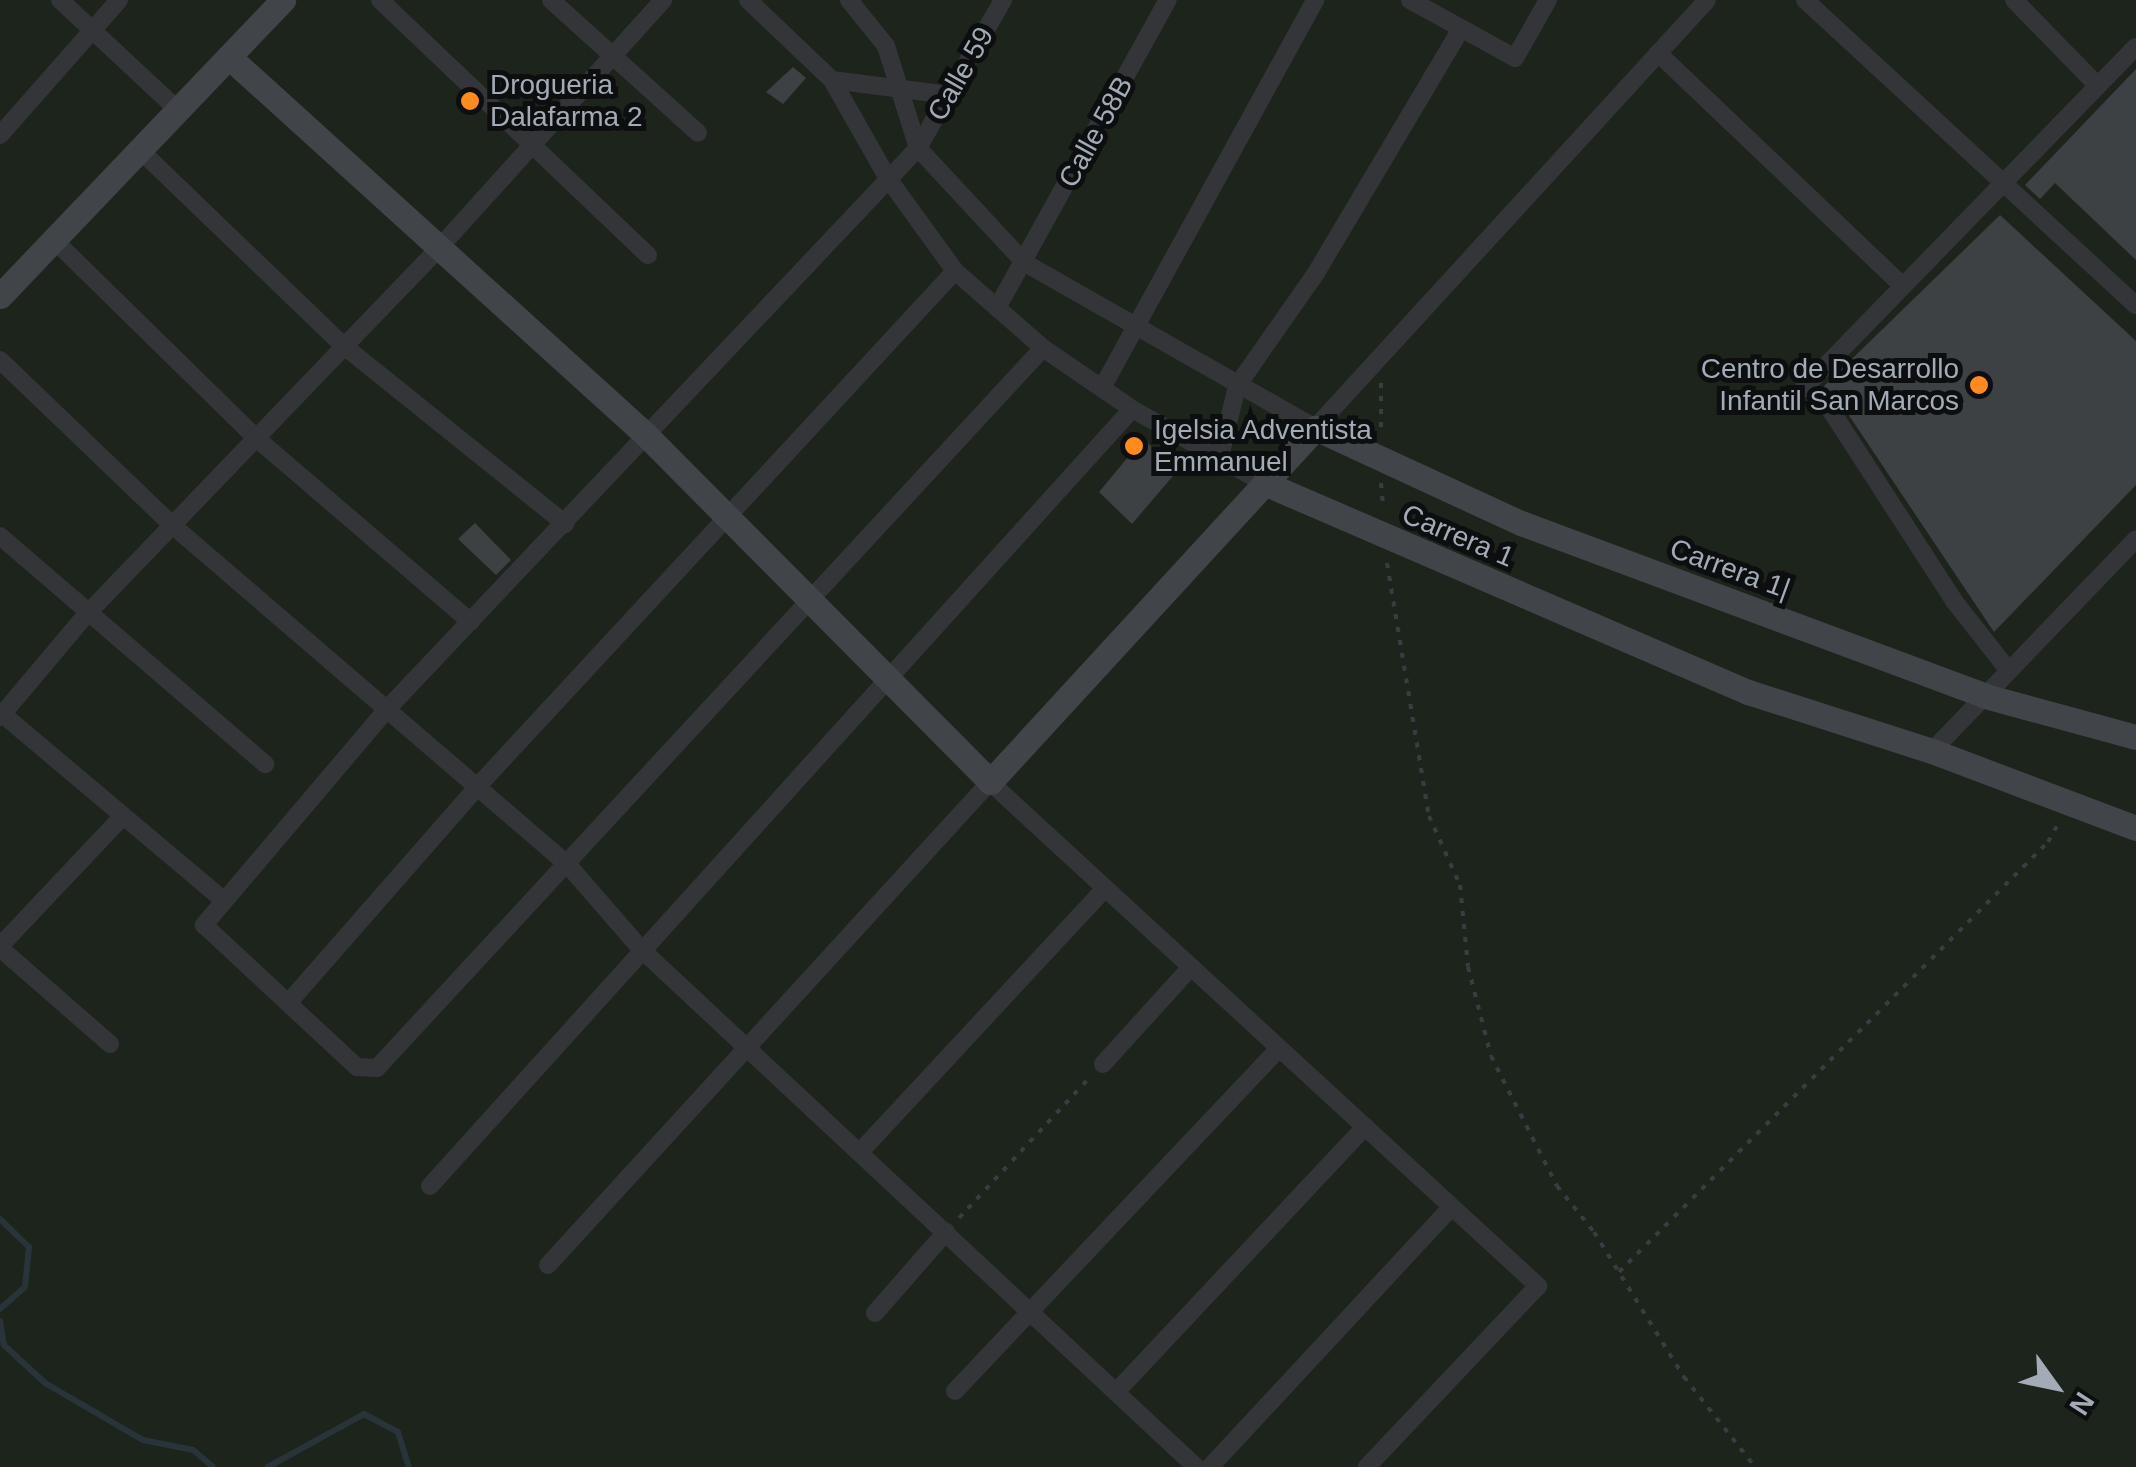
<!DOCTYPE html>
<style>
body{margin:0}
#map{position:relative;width:2136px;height:1467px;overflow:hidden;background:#121314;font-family:Arial,sans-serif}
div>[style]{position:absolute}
.green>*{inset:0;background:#1d241c}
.stream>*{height:6px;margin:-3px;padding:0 3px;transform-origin:3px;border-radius:3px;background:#283439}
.building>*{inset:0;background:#3e4144}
.path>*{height:4px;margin-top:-2px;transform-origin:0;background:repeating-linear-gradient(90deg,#393d41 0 5px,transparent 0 13px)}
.street>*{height:18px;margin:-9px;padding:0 9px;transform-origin:9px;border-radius:9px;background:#333539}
.secondary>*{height:25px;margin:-12.5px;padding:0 12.5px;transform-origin:12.5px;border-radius:12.5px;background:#41454a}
.dots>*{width:28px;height:28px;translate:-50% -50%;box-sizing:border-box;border:5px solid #0d0e0f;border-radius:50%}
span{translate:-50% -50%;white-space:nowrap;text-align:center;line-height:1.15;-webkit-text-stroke:10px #0d0e0f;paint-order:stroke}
.street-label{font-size:28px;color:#a3acb6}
.poi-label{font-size:28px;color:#a3acb6}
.left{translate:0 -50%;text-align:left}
.right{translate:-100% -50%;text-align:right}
.north{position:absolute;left:2006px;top:1337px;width:100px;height:100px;-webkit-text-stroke:8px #0d0e0f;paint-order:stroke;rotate:123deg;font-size:28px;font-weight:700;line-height:40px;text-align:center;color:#a3acb6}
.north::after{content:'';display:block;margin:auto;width:35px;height:45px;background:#a3acb6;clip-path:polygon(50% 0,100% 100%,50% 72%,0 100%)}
</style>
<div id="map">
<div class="green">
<div style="clip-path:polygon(0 0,2136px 0,2136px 1467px,0 1467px)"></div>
</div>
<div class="stream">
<div style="left:0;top:1219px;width:40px;rotate:44deg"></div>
<div style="left:29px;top:1247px;width:40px;rotate:95.7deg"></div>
<div style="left:25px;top:1287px;width:33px;rotate:139deg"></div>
<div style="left:0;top:1321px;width:24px;rotate:81deg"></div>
<div style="left:4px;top:1345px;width:56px;rotate:42.8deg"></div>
<div style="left:45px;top:1383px;width:113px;rotate:30.2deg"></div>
<div style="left:143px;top:1440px;width:51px;rotate:11.3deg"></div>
<div style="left:193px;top:1450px;width:26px;rotate:40deg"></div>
<div style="left:268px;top:1467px;width:110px;rotate:-28.9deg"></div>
<div style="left:364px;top:1414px;width:38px;rotate:28deg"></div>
<div style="left:398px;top:1432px;width:37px;rotate:73deg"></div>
</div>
<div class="building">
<div style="clip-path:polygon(793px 67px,806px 78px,783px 104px,766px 92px)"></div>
<div style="clip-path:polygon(2136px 69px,2136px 260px,2055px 183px,2040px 199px,2025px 185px)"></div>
<div style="clip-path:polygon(2000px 215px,2136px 341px,2136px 485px,1994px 632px,1840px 402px,1820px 390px)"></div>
<div style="clip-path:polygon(1143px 439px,1178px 470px,1132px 524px,1099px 492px)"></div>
<div style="clip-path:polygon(475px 523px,511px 560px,496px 575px,458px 539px)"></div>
</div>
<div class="path">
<div style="left:1381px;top:383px;width:50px;rotate:90deg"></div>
<div style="left:1963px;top:388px;width:23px;rotate:-47deg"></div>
<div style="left:1381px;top:483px;width:25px;rotate:85deg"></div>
<div style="left:1387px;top:563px;width:256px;rotate:80.6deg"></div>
<div style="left:1429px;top:816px;width:76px;rotate:65.8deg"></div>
<div style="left:1460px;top:885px;width:82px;rotate:84.4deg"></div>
<div style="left:1468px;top:967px;width:92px;rotate:75.5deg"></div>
<div style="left:1491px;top:1056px;width:146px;rotate:63.1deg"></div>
<div style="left:1557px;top:1186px;width:59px;rotate:51.2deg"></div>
<div style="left:1594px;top:1232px;width:171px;rotate:58.2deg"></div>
<div style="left:1684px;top:1377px;width:115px;rotate:51.7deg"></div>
<div style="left:959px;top:1218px;width:191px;rotate:-47.1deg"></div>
<div style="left:1619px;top:1272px;width:607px;rotate:-45.07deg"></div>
<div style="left:2048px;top:842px;width:23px;rotate:-61deg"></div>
</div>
<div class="street">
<div style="left:60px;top:0;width:161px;rotate:43deg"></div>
<div style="left:380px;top:0;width:370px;rotate:43.6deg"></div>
<div style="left:551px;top:0;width:198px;rotate:42.1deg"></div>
<div style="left:748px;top:0;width:116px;rotate:43.6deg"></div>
<div style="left:832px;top:80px;width:112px;rotate:60.4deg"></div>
<div style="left:887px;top:177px;width:116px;rotate:54.1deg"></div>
<div style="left:955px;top:271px;width:117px;rotate:41.2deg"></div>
<div style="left:1043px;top:348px;width:108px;rotate:34.4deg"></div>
<div style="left:1132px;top:409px;width:151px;rotate:29.3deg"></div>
<div style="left:849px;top:0;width:59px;rotate:51.2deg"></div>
<div style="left:886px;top:46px;width:107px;rotate:72.6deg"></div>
<div style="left:918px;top:148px;width:157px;rotate:47.1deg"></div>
<div style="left:1025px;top:263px;width:334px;rotate:29.6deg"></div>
<div style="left:1315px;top:428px;width:580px;rotate:-47.51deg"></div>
<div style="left:1003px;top:0;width:171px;rotate:119.9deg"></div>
<div style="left:918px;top:148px;width:771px;rotate:133.42deg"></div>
<div style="left:388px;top:708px;width:285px;rotate:130.3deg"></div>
<div style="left:204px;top:925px;width:209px;rotate:42.9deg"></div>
<div style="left:357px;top:1067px;width:20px;rotate:3deg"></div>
<div style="left:377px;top:1068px;width:981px;rotate:-47.23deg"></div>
<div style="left:1410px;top:0;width:120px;rotate:28.9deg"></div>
<div style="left:1515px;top:58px;width:67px;rotate:-60.4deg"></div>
<div style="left:1805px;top:0;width:450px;rotate:42.7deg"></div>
<div style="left:2014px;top:0;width:120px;rotate:45.7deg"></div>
<div style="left:1658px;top:53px;width:338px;rotate:43.6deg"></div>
<div style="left:832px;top:80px;width:118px;rotate:7.3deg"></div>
<div style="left:0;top:135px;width:180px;rotate:-48.6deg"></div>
<div style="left:140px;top:150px;width:283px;rotate:43.9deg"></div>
<div style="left:344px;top:346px;width:284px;rotate:38.8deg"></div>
<div style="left:52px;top:238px;width:284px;rotate:44.4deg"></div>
<div style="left:255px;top:437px;width:284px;rotate:40.6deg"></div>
<div style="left:997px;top:308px;width:352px;rotate:-61deg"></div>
<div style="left:0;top:360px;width:237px;rotate:43.8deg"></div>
<div style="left:171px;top:524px;width:523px;rotate:40.66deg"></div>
<div style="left:568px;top:865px;width:113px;rotate:49deg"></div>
<div style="left:642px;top:950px;width:758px;rotate:43.02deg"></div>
<div style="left:1102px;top:388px;width:443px;rotate:-61.2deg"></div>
<div style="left:1803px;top:389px;width:477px;rotate:-45.8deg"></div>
<div style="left:1830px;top:409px;width:229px;rotate:57.1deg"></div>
<div style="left:1954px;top:601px;width:89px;rotate:51.8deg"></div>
<div style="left:1219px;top:461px;width:77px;rotate:-76.5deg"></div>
<div style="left:1237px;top:386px;width:138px;rotate:-55deg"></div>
<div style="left:1316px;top:273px;width:284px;rotate:-59.3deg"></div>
<div style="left:0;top:536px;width:350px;rotate:40.7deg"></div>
<div style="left:0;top:712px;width:289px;rotate:40.1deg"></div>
<div style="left:0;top:717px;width:133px;rotate:-49.9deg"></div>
<div style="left:86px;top:615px;width:511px;rotate:-46.11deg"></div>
<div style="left:440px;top:247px;width:333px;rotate:-47.9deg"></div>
<div style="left:1932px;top:751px;width:294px;rotate:-46.1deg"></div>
<div style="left:0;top:946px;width:179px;rotate:-46.6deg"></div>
<div style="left:0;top:948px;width:146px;rotate:41.1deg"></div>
<div style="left:289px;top:1002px;width:287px;rotate:-48.8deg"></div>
<div style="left:478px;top:786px;width:702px;rotate:-47.19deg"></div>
<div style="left:1103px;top:1064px;width:131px;rotate:-47.8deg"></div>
<div style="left:860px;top:1152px;width:360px;rotate:-47.1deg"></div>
<div style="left:430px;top:1186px;width:1047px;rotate:-47.9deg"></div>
<div style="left:548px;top:1265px;width:655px;rotate:-47.54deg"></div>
<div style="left:990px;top:782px;width:745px;rotate:42.6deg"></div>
<div style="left:1538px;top:1286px;width:249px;rotate:133.4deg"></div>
<div style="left:875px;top:1313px;width:108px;rotate:-48.8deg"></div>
<div style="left:955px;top:1391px;width:472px;rotate:-46.6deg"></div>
<div style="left:1116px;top:1392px;width:364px;rotate:-46.8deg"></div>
<div style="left:1210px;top:1467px;width:355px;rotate:-47.1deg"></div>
</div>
<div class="secondary">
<div style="left:229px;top:57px;width:563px;rotate:42.19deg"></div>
<div style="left:646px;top:435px;width:489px;rotate:45.2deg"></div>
<div style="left:990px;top:782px;width:481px;rotate:-47.4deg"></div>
<div style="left:1315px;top:428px;width:227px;rotate:24.8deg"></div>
<div style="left:1521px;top:523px;width:495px;rotate:20.4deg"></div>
<div style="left:1985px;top:696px;width:156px;rotate:15.2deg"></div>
<div style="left:0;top:296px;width:410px;rotate:-46.3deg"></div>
<div style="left:1264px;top:483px;width:527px;rotate:23.36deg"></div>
<div style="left:1748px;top:692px;width:193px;rotate:17.8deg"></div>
<div style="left:1932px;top:751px;width:218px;rotate:20.7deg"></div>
</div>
<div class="dots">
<div style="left:470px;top:101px;background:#ff8b20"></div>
<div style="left:1979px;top:385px;background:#ff8b20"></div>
<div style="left:1134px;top:446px;background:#ff8b20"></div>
</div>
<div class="street-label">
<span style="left:961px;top:74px;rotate:-60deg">Calle 59</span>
<span style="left:1096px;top:132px;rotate:-61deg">Calle 58B</span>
<span style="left:1458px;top:536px;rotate:23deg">Carrera 1</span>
<span style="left:1730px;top:569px;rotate:20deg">Carrera 1|</span>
</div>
<div class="poi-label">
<span class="left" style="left:490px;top:101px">Drogueria<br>Dalafarma 2</span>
<span class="right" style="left:1959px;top:385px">Centro de Desarrollo<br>Infantil San Marcos</span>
<span class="left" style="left:1154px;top:446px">Igelsia Adventista<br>Emmanuel</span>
</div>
<div class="north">N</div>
</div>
